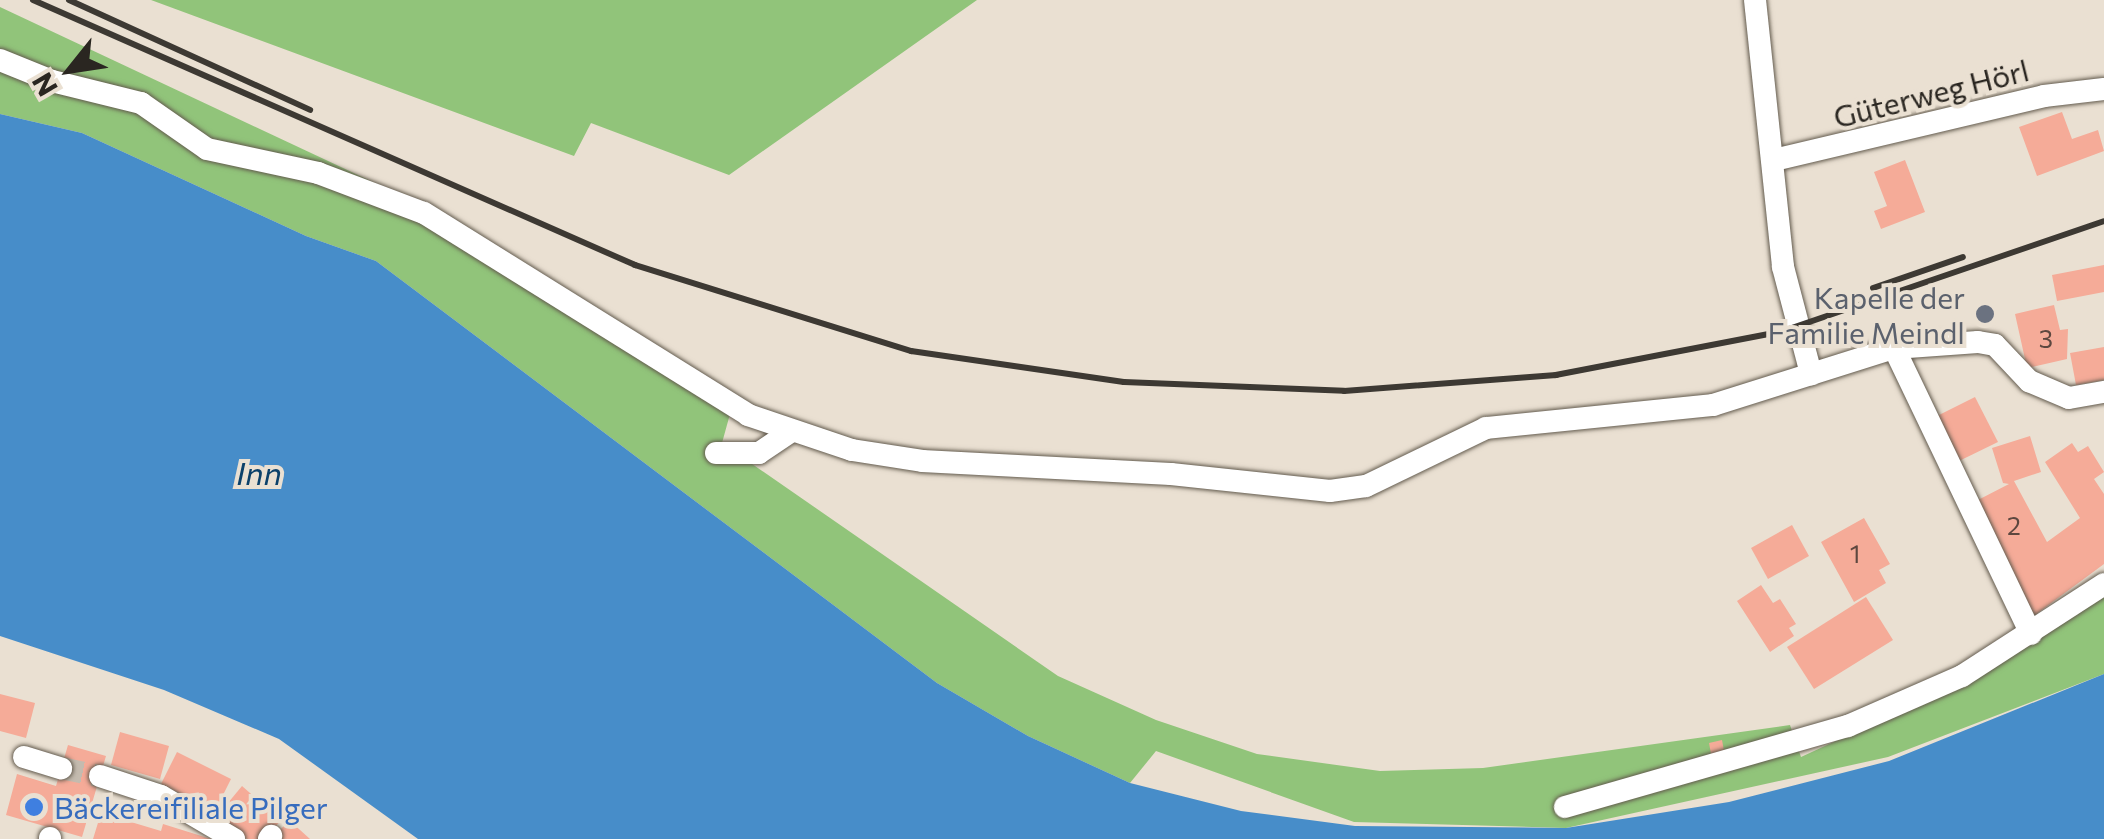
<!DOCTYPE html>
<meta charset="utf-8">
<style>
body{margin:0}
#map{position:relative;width:2104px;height:839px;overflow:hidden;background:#eae0d2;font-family:Commissioner,sans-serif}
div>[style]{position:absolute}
.forest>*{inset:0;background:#91c47a}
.water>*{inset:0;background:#478dc9}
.building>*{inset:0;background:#f5ab98}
.minor-tunnel>*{height:22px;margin-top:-11px;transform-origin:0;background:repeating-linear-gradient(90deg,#c4bbaf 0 22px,transparent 0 33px)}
.roads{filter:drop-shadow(0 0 2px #635b4e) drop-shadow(0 0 2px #635b4e)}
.minor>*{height:22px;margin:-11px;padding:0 11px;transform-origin:11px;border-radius:11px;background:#fff}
.rail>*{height:6px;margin:-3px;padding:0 3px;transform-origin:3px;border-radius:3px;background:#3d3933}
.dots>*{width:28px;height:28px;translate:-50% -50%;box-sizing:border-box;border:5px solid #eae0d2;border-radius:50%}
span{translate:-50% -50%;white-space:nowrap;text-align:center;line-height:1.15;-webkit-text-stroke:8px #eae0d2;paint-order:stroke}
.number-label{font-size:25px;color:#5d473f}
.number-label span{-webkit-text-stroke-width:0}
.street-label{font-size:30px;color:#2a2621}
.worship-label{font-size:30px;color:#5b616d}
.right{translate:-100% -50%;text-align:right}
.shop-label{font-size:30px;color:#366cbe}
.left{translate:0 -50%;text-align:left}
.water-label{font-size:32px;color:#0c416a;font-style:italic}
.north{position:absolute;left:20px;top:20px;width:100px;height:100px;-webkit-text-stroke:8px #eae0d2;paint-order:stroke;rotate:240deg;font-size:28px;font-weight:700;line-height:40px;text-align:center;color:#2a2621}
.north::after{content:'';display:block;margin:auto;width:35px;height:45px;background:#2a2621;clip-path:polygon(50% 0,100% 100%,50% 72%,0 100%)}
</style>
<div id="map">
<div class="forest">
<div style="clip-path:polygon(151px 0,977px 0,729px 175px,591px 123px,574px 156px)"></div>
<div style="clip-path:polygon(0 7px,439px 213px,730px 414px,722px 443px,1058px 676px,1156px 720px,1257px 754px,1380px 771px,1483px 768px,1790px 725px,1801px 757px,1994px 668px,2104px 597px,2104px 674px,1888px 757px,1566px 828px,1354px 822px,1156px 751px,1130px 783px,1028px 736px,937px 683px,376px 261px,306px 236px,82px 133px,0 114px)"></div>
</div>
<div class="water">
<div style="clip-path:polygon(0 114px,82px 133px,306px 236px,376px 261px,937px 683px,1028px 736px,1130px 783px,1241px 811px,1355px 826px,1566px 828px,1729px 802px,1889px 761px,2104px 674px,2104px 839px,418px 839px,279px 739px,164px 690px,0 636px)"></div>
</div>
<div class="building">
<div style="clip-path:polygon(2062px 112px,2072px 139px,2098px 130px,2104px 151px,2037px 176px,2019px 127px)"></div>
<div style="clip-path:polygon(1905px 160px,1925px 212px,1881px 229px,1874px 211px,1887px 206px,1874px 172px)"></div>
<div style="clip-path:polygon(2104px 265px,2104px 292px,2057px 301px,2052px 275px)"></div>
<div style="clip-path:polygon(2054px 305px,2060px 330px,2068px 329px,2067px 359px,2027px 368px,2015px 314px)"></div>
<div style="clip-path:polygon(1988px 306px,1992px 319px,1981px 322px,1978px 310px)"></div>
<div style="clip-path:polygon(2104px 347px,2104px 380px,2076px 385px,2070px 353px)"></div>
<div style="clip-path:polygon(1975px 397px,1998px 442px,1957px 462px,1935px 417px)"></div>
<div style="clip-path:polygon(2030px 436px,2041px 472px,2014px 481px,2047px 542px,2080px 518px,2045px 462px,2072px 443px,2078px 452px,2088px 446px,2104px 472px,2094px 479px,2104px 494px,2104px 564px,2035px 615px,1990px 554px,1976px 501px,2009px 484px,2003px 483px,1992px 448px)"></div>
<div style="clip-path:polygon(1864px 518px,1890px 564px,1879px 570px,1886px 583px,1854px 602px,1821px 542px)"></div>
<div style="clip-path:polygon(1792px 525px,1809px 556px,1768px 579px,1751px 548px)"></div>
<div style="clip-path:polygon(1761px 585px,1773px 603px,1780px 599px,1796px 624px,1789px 628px,1794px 636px,1770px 652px,1737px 601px)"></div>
<div style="clip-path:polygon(1866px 597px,1893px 640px,1814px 689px,1787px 647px)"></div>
<div style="clip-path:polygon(0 694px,35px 703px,26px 738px,0 731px)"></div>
<div style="clip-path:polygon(120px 732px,169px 746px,160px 779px,111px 765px)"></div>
<div style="clip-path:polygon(1722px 740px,1725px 756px,1712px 759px,1709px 743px)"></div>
<div style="clip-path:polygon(68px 745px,106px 756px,82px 837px,6px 815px,17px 774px,56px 786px)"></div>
<div style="clip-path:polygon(177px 752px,231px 779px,215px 811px,161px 784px)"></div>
<div style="clip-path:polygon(242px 786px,281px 820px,265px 839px,247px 839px,218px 815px)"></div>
<div style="clip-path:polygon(101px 813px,161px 831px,163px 824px,211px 839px,93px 839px)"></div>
<div style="clip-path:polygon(289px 820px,310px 839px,272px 839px)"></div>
</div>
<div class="minor-tunnel">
<div style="left:61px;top:768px;width:40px;rotate:12deg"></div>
</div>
<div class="roads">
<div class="minor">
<div style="left:1755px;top:0;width:268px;rotate:84deg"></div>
<div style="left:1783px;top:267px;width:111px;rotate:75.3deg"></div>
<div style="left:0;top:60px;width:56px;rotate:22deg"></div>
<div style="left:52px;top:81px;width:92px;rotate:13.9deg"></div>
<div style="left:141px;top:103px;width:80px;rotate:34.9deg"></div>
<div style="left:207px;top:149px;width:114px;rotate:12.2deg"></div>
<div style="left:318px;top:173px;width:113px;rotate:20.7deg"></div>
<div style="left:424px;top:213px;width:382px;rotate:31.9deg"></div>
<div style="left:748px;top:415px;width:110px;rotate:18.6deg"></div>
<div style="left:852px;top:450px;width:71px;rotate:8.9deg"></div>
<div style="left:922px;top:461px;width:249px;rotate:3deg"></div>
<div style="left:1171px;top:474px;width:160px;rotate:6.1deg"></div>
<div style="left:1330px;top:491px;width:36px;rotate:-8deg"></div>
<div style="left:1366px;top:486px;width:133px;rotate:-25.8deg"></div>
<div style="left:1486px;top:428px;width:228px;rotate:-5.8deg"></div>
<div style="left:1713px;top:405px;width:190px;rotate:-17.5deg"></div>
<div style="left:1894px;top:348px;width:84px;rotate:-4.1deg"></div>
<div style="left:1978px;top:342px;width:17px;rotate:10deg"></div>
<div style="left:1995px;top:345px;width:50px;rotate:46.6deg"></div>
<div style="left:2029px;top:381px;width:43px;rotate:23deg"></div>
<div style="left:2069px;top:398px;width:36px;rotate:-10deg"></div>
<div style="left:1774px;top:160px;width:277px;rotate:-13.3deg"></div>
<div style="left:2044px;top:96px;width:60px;rotate:-6.7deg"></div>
<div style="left:1894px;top:348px;width:317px;rotate:64.4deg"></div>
<div style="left:716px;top:453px;width:43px"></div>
<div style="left:759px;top:453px;width:40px;rotate:-34deg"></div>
<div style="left:24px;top:757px;width:39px;rotate:17deg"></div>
<div style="left:100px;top:776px;width:64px;rotate:18.2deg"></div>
<div style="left:161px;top:796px;width:85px;rotate:30.5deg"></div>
<div style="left:1565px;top:807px;width:294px;rotate:-16deg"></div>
<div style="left:1848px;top:726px;width:124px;rotate:-23.7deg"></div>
<div style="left:1962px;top:676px;width:169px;rotate:-32.9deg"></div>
<div style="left:50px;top:839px;width:1px;rotate:-90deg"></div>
<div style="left:269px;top:839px;width:4px;rotate:-56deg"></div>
</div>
</div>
<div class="rail">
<div style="left:33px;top:0;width:658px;rotate:23.76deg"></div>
<div style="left:635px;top:265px;width:289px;rotate:17.3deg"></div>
<div style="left:911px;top:351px;width:215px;rotate:8.3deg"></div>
<div style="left:1124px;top:382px;width:220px;rotate:2.3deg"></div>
<div style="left:1344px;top:391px;width:213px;rotate:-4.3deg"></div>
<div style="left:1556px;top:375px;width:228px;rotate:-10.9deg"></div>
<div style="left:1780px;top:332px;width:342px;rotate:-18.9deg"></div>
<div style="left:69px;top:0;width:265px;rotate:24.5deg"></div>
<div style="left:1873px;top:288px;width:95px;rotate:-19deg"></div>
</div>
<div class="dots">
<div style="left:1985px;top:314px;background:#6b7280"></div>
<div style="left:34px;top:807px;background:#3f7fe0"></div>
</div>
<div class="number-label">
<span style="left:2046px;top:338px">3</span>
<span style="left:2014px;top:525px">2</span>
<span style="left:1855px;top:553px">1</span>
</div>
<div class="street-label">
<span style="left:1931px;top:93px;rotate:-14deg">Güterweg Hörl</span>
</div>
<div class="worship-label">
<span class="right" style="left:1965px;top:314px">Kapelle der<br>Familie Meindl</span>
</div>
<div class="shop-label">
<span class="left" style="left:54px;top:807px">Bäckereifiliale Pilger</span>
</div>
<div class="water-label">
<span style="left:259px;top:472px">Inn</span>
</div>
<div class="north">N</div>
</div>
